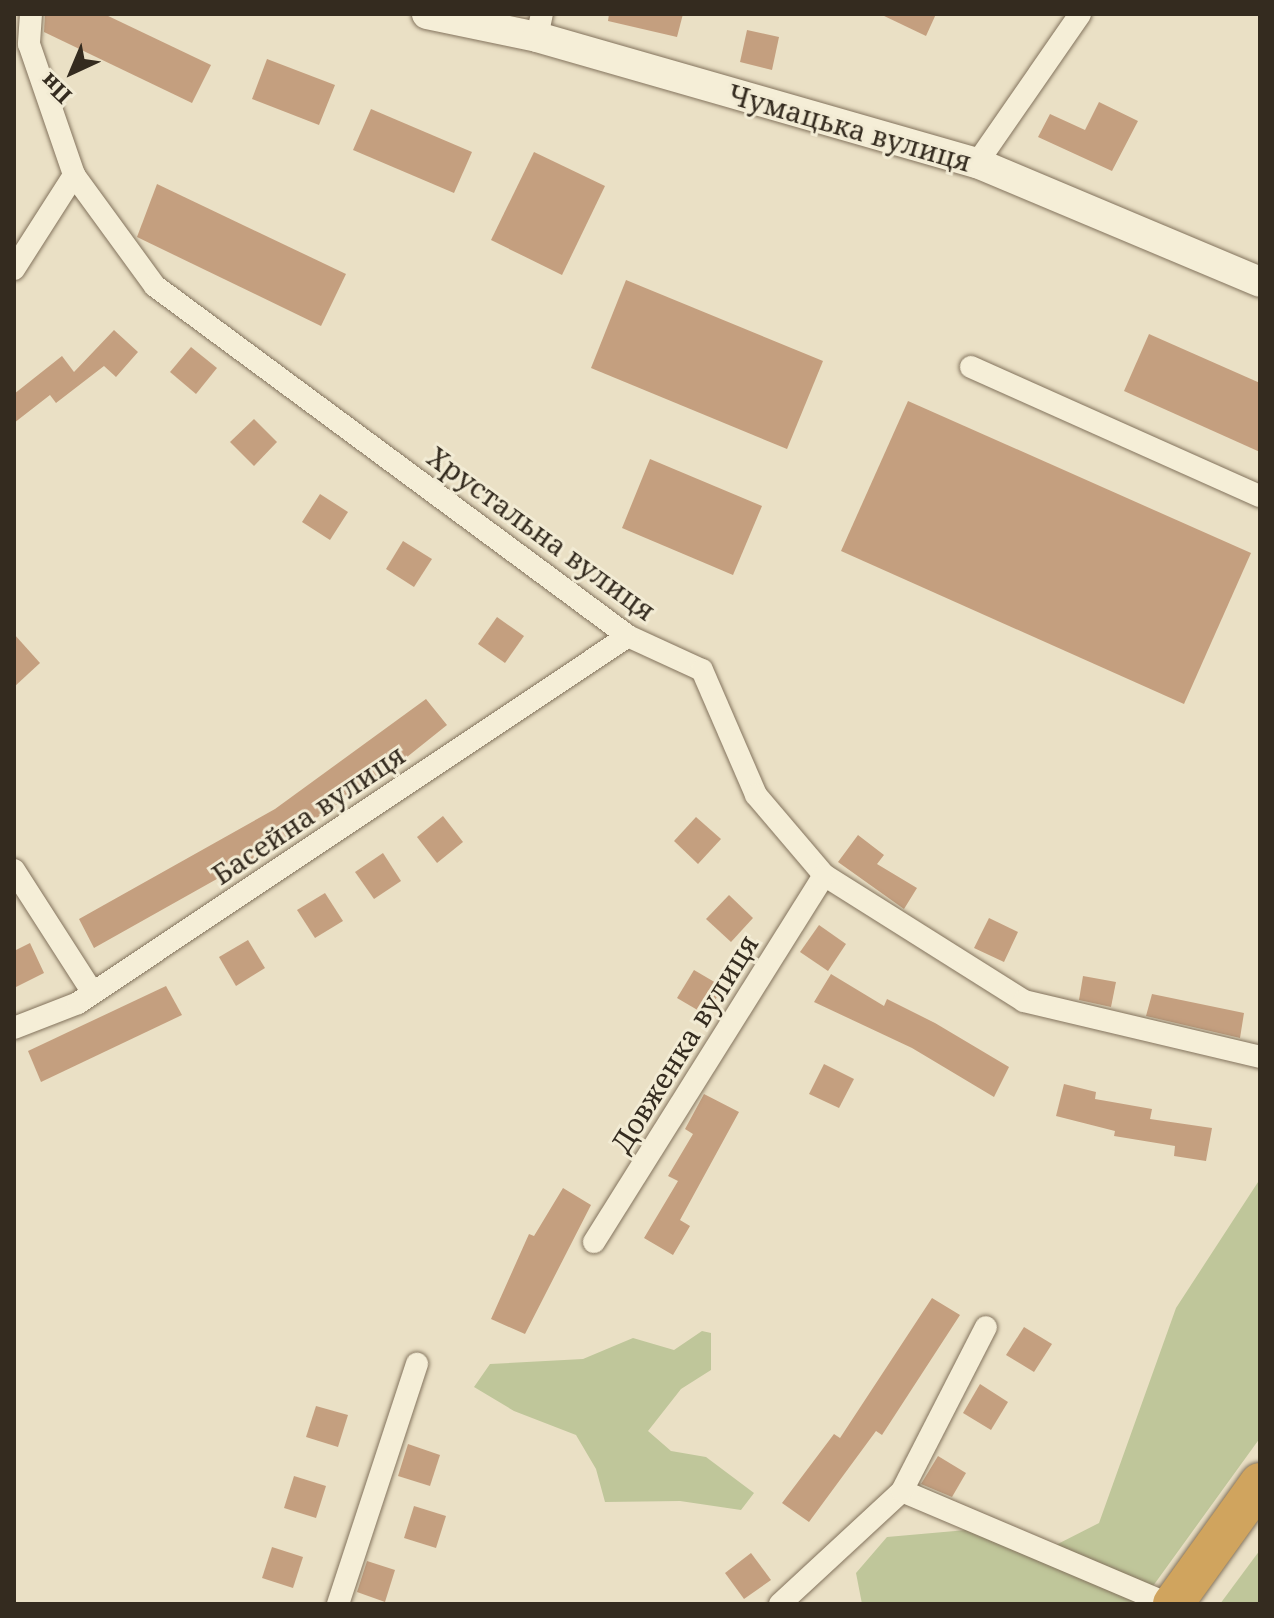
<!DOCTYPE html>
<meta charset="utf-8">
<style>
body{margin:0}
#map{position:relative;width:1274px;height:1618px;overflow:hidden;background:#eae0c5;font-family:"Noto Serif",serif}
div>[style]{position:absolute}
.green>*{inset:0;background:#bfc69a}
.building>*{inset:0;background:#c49f7f}
.roads{filter:drop-shadow(0 0 2px #83735d) drop-shadow(0 0 2px #83735d)}
.street>*{height:22px;margin:-11px;padding:0 11px;transform-origin:11px;border-radius:11px;background:#f5eed7}
.secondary>*{height:30px;margin:-15px;padding:0 15px;transform-origin:15px;border-radius:15px;background:#f5eed7}
.highway>*{height:40px;margin:-20px;padding:0 20px;transform-origin:20px;border-radius:20px;background:#d0a45e}
span{translate:-50% -50%;white-space:nowrap;text-align:center;line-height:1.15;-webkit-text-stroke:6px #f2ebd4;paint-order:stroke}
.street-label{font-size:28px;color:#342b1f}
.frame{position:absolute;inset:0;border:16px solid #342b1f;pointer-events:none}
.north{position:absolute;left:32px;top:32px;width:80px;height:80px;-webkit-text-stroke:6px #f2ebd4;paint-order:stroke;rotate:224deg;font-size:22px;font-weight:700;line-height:32px;text-align:center;color:#342b1f}
.north::after{content:'';display:block;margin:auto;width:28px;height:36px;background:#342b1f;clip-path:polygon(50% 0,100% 100%,50% 72%,0 100%)}
</style>
<div id="map">
<div class="green">
<div style="clip-path:polygon(1260px 1179px,1260px 1438px,1140px 1604px,862px 1604px,856px 1573px,887px 1537px,989px 1528px,1044px 1551px,1099px 1523px,1176px 1308px)"></div>
<div style="clip-path:polygon(702px 1331px,711px 1333px,711px 1370px,681px 1389px,648px 1431px,671px 1451px,706px 1457px,754px 1493px,741px 1510px,680px 1501px,605px 1502px,596px 1469px,576px 1435px,514px 1411px,474px 1387px,490px 1364px,583px 1359px,633px 1338px,674px 1350px)"></div>
<div style="clip-path:polygon(1260px 1550px,1260px 1604px,1220px 1604px)"></div>
</div>
<div class="building">
<div style="clip-path:polygon(45px 14px,104px 14px,211px 65px,192px 103px,44px 32px)"></div>
<div style="clip-path:polygon(609px 14px,683px 14px,677px 37px,608px 21px)"></div>
<div style="clip-path:polygon(880px 14px,936px 14px,926px 36px)"></div>
<div style="clip-path:polygon(747px 30px,779px 37px,772px 70px,740px 62px)"></div>
<div style="clip-path:polygon(267px 59px,335px 85px,319px 125px,252px 99px)"></div>
<div style="clip-path:polygon(1099px 102px,1138px 121px,1112px 171px,1038px 137px,1050px 114px,1085px 130px)"></div>
<div style="clip-path:polygon(371px 109px,472px 152px,454px 193px,353px 150px)"></div>
<div style="clip-path:polygon(534px 152px,605px 186px,562px 275px,491px 240px)"></div>
<div style="clip-path:polygon(157px 184px,346px 274px,321px 326px,137px 237px)"></div>
<div style="clip-path:polygon(626px 280px,823px 361px,787px 449px,591px 368px)"></div>
<div style="clip-path:polygon(114px 330px,138px 352px,116px 377px,104px 366px,56px 403px,50px 395px,14px 423px,14px 394px,62px 356px,74px 372px)"></div>
<div style="clip-path:polygon(1149px 334px,1260px 383px,1260px 452px,1124px 391px)"></div>
<div style="clip-path:polygon(191px 347px,217px 368px,196px 394px,170px 372px)"></div>
<div style="clip-path:polygon(908px 401px,1251px 553px,1184px 704px,841px 551px)"></div>
<div style="clip-path:polygon(254px 419px,277px 442px,254px 466px,230px 442px)"></div>
<div style="clip-path:polygon(650px 459px,762px 506px,733px 575px,622px 528px)"></div>
<div style="clip-path:polygon(320px 494px,348px 512px,330px 540px,302px 522px)"></div>
<div style="clip-path:polygon(403px 541px,432px 559px,414px 587px,386px 569px)"></div>
<div style="clip-path:polygon(497px 617px,524px 636px,505px 663px,478px 644px)"></div>
<div style="clip-path:polygon(14px 634px,40px 663px,14px 687px)"></div>
<div style="clip-path:polygon(426px 699px,447px 725px,397px 765px,263px 853px,94px 948px,79px 919px,275px 809px)"></div>
<div style="clip-path:polygon(443px 816px,463px 842px,437px 863px,417px 837px)"></div>
<div style="clip-path:polygon(696px 817px,721px 839px,698px 864px,674px 841px)"></div>
<div style="clip-path:polygon(858px 835px,884px 855px,877px 864px,917px 888px,904px 909px,838px 862px)"></div>
<div style="clip-path:polygon(383px 853px,401px 881px,374px 899px,355px 872px)"></div>
<div style="clip-path:polygon(325px 893px,343px 921px,315px 938px,297px 910px)"></div>
<div style="clip-path:polygon(729px 895px,753px 918px,731px 942px,706px 919px)"></div>
<div style="clip-path:polygon(989px 918px,1018px 932px,1004px 962px,974px 948px)"></div>
<div style="clip-path:polygon(819px 925px,846px 944px,828px 971px,800px 952px)"></div>
<div style="clip-path:polygon(248px 940px,265px 968px,236px 986px,219px 957px)"></div>
<div style="clip-path:polygon(30px 943px,44px 973px,14px 988px,14px 951px)"></div>
<div style="clip-path:polygon(694px 970px,723px 987px,706px 1015px,677px 998px)"></div>
<div style="clip-path:polygon(831px 974px,884px 1006px,887px 999px,935px 1023px,1009px 1067px,994px 1097px,912px 1048px,814px 1002px)"></div>
<div style="clip-path:polygon(1083px 976px,1116px 982px,1111px 1007px,1079px 1000px)"></div>
<div style="clip-path:polygon(166px 986px,182px 1015px,41px 1082px,28px 1051px)"></div>
<div style="clip-path:polygon(1152px 994px,1244px 1013px,1240px 1038px,1146px 1016px)"></div>
<div style="clip-path:polygon(824px 1064px,854px 1079px,839px 1108px,809px 1094px)"></div>
<div style="clip-path:polygon(1064px 1084px,1096px 1092px,1095px 1099px,1152px 1109px,1150px 1119px,1212px 1128px,1206px 1161px,1174px 1156px,1175px 1146px,1114px 1136px,1115px 1131px,1056px 1116px)"></div>
<div style="clip-path:polygon(704px 1094px,739px 1112px,680px 1220px,690px 1226px,673px 1255px,644px 1238px,678px 1181px,668px 1176px,693px 1134px,685px 1129px)"></div>
<div style="clip-path:polygon(563px 1188px,591px 1205px,525px 1334px,491px 1319px,529px 1234px,534px 1236px)"></div>
<div style="clip-path:polygon(932px 1298px,960px 1315px,882px 1435px,876px 1431px,809px 1522px,782px 1503px,834px 1434px,840px 1438px)"></div>
<div style="clip-path:polygon(1024px 1327px,1052px 1344px,1034px 1372px,1006px 1355px)"></div>
<div style="clip-path:polygon(980px 1384px,1008px 1402px,991px 1430px,963px 1413px)"></div>
<div style="clip-path:polygon(316px 1406px,348px 1415px,338px 1447px,306px 1437px)"></div>
<div style="clip-path:polygon(408px 1444px,440px 1455px,430px 1486px,398px 1476px)"></div>
<div style="clip-path:polygon(938px 1456px,966px 1473px,952px 1497px,921px 1484px)"></div>
<div style="clip-path:polygon(294px 1476px,326px 1486px,316px 1518px,284px 1508px)"></div>
<div style="clip-path:polygon(414px 1506px,446px 1516px,436px 1548px,404px 1538px)"></div>
<div style="clip-path:polygon(272px 1547px,303px 1557px,293px 1588px,262px 1578px)"></div>
<div style="clip-path:polygon(751px 1553px,771px 1580px,744px 1599px,725px 1573px)"></div>
<div style="clip-path:polygon(367px 1561px,395px 1570px,385px 1602px,357px 1592px)"></div>
</div>
<div class="roads">
<div class="street">
<div style="left:31px;top:14px;width:30px;rotate:94deg"></div>
<div style="left:29px;top:44px;width:139px;rotate:71deg"></div>
<div style="left:74px;top:175px;width:137px;rotate:53.9deg"></div>
<div style="left:155px;top:286px;width:588px;rotate:36.5deg"></div>
<div style="left:628px;top:636px;width:81px;rotate:24.7deg"></div>
<div style="left:702px;top:670px;width:136px;rotate:66.6deg"></div>
<div style="left:756px;top:795px;width:105px;rotate:49.6deg"></div>
<div style="left:824px;top:875px;width:236px;rotate:32.2deg"></div>
<div style="left:1024px;top:1001px;width:243px;rotate:13.3deg"></div>
<div style="left:537px;top:37px;width:24px;rotate:-78deg"></div>
<div style="left:977px;top:163px;width:181px;rotate:-55.3deg"></div>
<div style="left:14px;top:269px;width:112px;rotate:-57.4deg"></div>
<div style="left:971px;top:367px;width:316px;rotate:24.1deg"></div>
<div style="left:14px;top:870px;width:146px;rotate:57.3deg"></div>
<div style="left:14px;top:1028px;width:69px;rotate:-21.3deg"></div>
<div style="left:78px;top:1003px;width:661px;rotate:-33.71deg"></div>
<div style="left:594px;top:1242px;width:433px;rotate:-57.9deg"></div>
<div style="left:902px;top:1491px;width:289px;rotate:23deg"></div>
<div style="left:338px;top:1604px;width:253px;rotate:-71.8deg"></div>
<div style="left:780px;top:1604px;width:166px;rotate:-42.8deg"></div>
<div style="left:902px;top:1491px;width:184px;rotate:-62.9deg"></div>
</div>
<div class="secondary">
<div style="left:427px;top:14px;width:112px;rotate:11.8deg"></div>
<div style="left:537px;top:37px;width:458px;rotate:16deg"></div>
<div style="left:977px;top:163px;width:307px;rotate:22.8deg"></div>
</div>
<div class="highway">
<div style="left:1173px;top:1604px;width:149px;rotate:-54.3deg"></div>
</div>
</div>
<div class="street-label">
<span style="left:850px;top:127px;rotate:16deg">Чумацька вулиця</span>
<span style="left:542px;top:533px;rotate:36deg">Хрустальна вулиця</span>
<span style="left:308px;top:814px;rotate:-34deg">Басейна вулиця</span>
<span style="left:684px;top:1043px;rotate:-58deg">Довженка вулиця</span>
</div>
<div class="frame"></div>
<div class="north">Пн</div>
</div>
